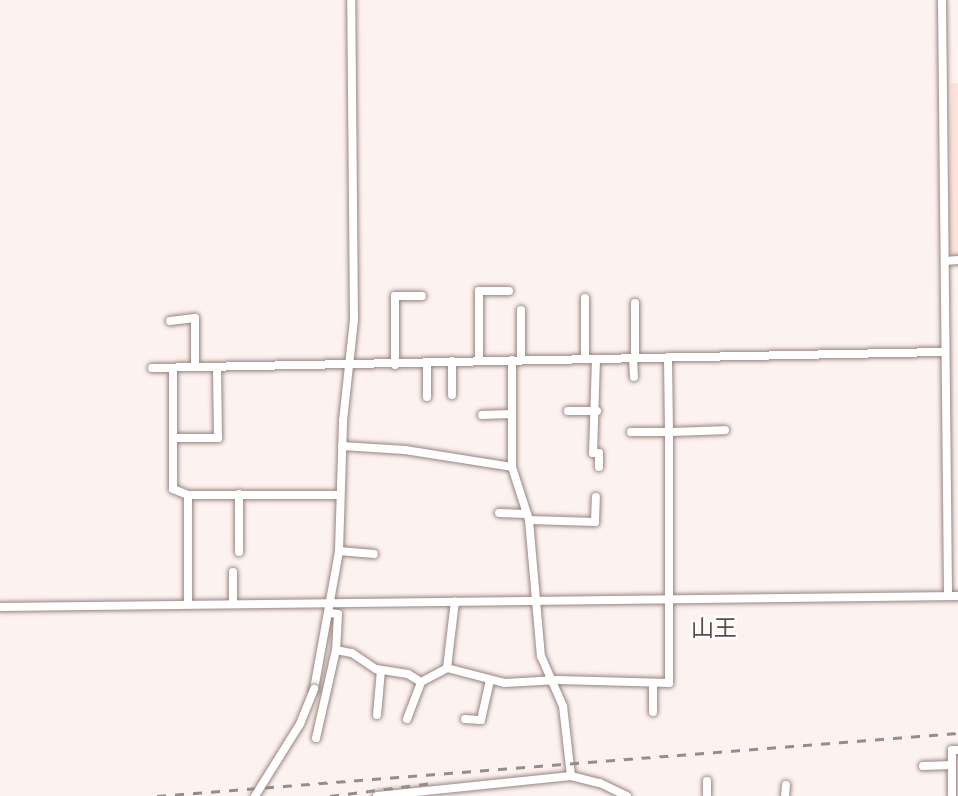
<!DOCTYPE html>
<meta charset="utf-8">
<style>
body{margin:0}
#map{position:relative;width:958px;height:796px;overflow:hidden;background:#fcf2f0;font-family:"Nunito Sans","Noto Sans JP",sans-serif}
div>[style]{position:absolute}
.built>*{inset:0;background:#fce2da}
.roads{filter:drop-shadow(0 0 2px #99847d) drop-shadow(0 0 2px #99847d)}
.minor>*{height:8px;margin:-4px;padding:0 4px;transform-origin:4px;border-radius:4px;background:#fff}
.rail>*{height:2.5px;margin-top:-1.25px;transform-origin:0;background:repeating-linear-gradient(90deg,#968c8a 0 9px,transparent 0 18px)}
.bridges{filter:drop-shadow(0 0 2px #99847d) drop-shadow(0 0 2px #99847d)}
.minor-bridge>*{height:8px;margin:-4px;padding:0 4px;transform-origin:4px;border-radius:4px;background:#fff}
span{translate:-50% -50%;white-space:nowrap;text-align:center;line-height:1.15;-webkit-text-stroke:5px #fff;paint-order:stroke}
.quarter-label{font-size:23px;color:#604d47}
</style>
<div id="map">
<div class="built">
<div style="clip-path:polygon(951px 83px,958px 83px,958px 257px,949px 252px)"></div>
</div>
<div class="roads">
<div class="minor">
<div style="left:942px;top:0;width:596px;rotate:89.42deg"></div>
<div style="left:945px;top:261px;width:13px;rotate:-4deg"></div>
<div style="left:635px;top:303px;width:55px;rotate:90deg"></div>
<div style="left:170px;top:321px;width:25px;rotate:-7deg"></div>
<div style="left:195px;top:318px;width:49px;rotate:90deg"></div>
<div style="left:633px;top:358px;width:19px;rotate:87deg"></div>
<div style="left:585px;top:359px;width:61px;rotate:-90deg"></div>
<div style="left:596px;top:359px;width:94px;rotate:91.8deg"></div>
<div style="left:593px;top:453px;width:6px"></div>
<div style="left:599px;top:453px;width:14px;rotate:90deg"></div>
<div style="left:512px;top:360px;width:107px;rotate:90deg"></div>
<div style="left:512px;top:467px;width:56px;rotate:72.2deg"></div>
<div style="left:529px;top:520px;width:137px;rotate:85deg"></div>
<div style="left:541px;top:656px;width:55px;rotate:66.3deg"></div>
<div style="left:563px;top:706px;width:70px;rotate:83.5deg"></div>
<div style="left:521px;top:360px;width:50px;rotate:-90deg"></div>
<div style="left:452px;top:361px;width:34px;rotate:90deg"></div>
<div style="left:479px;top:361px;width:70px;rotate:-90deg"></div>
<div style="left:479px;top:291px;width:30px"></div>
<div style="left:395px;top:365px;width:69px;rotate:-90deg"></div>
<div style="left:395px;top:296px;width:27px"></div>
<div style="left:427px;top:365px;width:32px;rotate:90deg"></div>
<div style="left:152px;top:368px;width:793px;rotate:-1.16deg"></div>
<div style="left:173px;top:368px;width:121px;rotate:90deg"></div>
<div style="left:173px;top:489px;width:16px;rotate:22deg"></div>
<div style="left:188px;top:495px;width:109px;rotate:90deg"></div>
<div style="left:568px;top:411px;width:29px"></div>
<div style="left:482px;top:415px;width:30px;rotate:-2deg"></div>
<div style="left:631px;top:432px;width:38px"></div>
<div style="left:669px;top:432px;width:75px;rotate:-90.8deg"></div>
<div style="left:173px;top:438px;width:45px"></div>
<div style="left:218px;top:438px;width:71px;rotate:-90.8deg"></div>
<div style="left:342px;top:446px;width:63px;rotate:3.6deg"></div>
<div style="left:405px;top:450px;width:108px;rotate:9deg"></div>
<div style="left:239px;top:494px;width:58px;rotate:90deg"></div>
<div style="left:188px;top:495px;width:152px"></div>
<div style="left:499px;top:513px;width:28px;rotate:2deg"></div>
<div style="left:529px;top:520px;width:66px;rotate:1.7deg"></div>
<div style="left:595px;top:522px;width:25px;rotate:-88deg"></div>
<div style="left:339px;top:551px;width:35px;rotate:5deg"></div>
<div style="left:233px;top:572px;width:32px;rotate:90deg"></div>
<div style="left:0;top:607px;width:958px;rotate:-0.66deg"></div>
<div style="left:330px;top:613px;width:8px;rotate:7deg"></div>
<div style="left:338px;top:614px;width:36px;rotate:93deg"></div>
<div style="left:336px;top:650px;width:16px;rotate:11deg"></div>
<div style="left:352px;top:653px;width:29px;rotate:34deg"></div>
<div style="left:376px;top:669px;width:32px;rotate:9deg"></div>
<div style="left:408px;top:674px;width:15px;rotate:32deg"></div>
<div style="left:421px;top:682px;width:30px;rotate:-28deg"></div>
<div style="left:447px;top:668px;width:67px;rotate:-83.2deg"></div>
<div style="left:447px;top:668px;width:60px;rotate:14.5deg"></div>
<div style="left:505px;top:683px;width:53px;rotate:-3.2deg"></div>
<div style="left:558px;top:680px;width:111px;rotate:1.5deg"></div>
<div style="left:669px;top:683px;width:251px;rotate:-90deg"></div>
<div style="left:669px;top:432px;width:56px;rotate:-2deg"></div>
<div style="left:653px;top:684px;width:28px;rotate:90deg"></div>
<div style="left:314px;top:689px;width:140px;rotate:-79.7deg"></div>
<div style="left:339px;top:551px;width:130px;rotate:-88.2deg"></div>
<div style="left:343px;top:421px;width:103px;rotate:-83.8deg"></div>
<div style="left:354px;top:319px;width:319px;rotate:-90.5deg"></div>
<div style="left:377px;top:715px;width:45px;rotate:-84.9deg"></div>
<div style="left:407px;top:719px;width:40px;rotate:-69deg"></div>
<div style="left:465px;top:719px;width:16px;rotate:4deg"></div>
<div style="left:481px;top:720px;width:41px;rotate:-77.3deg"></div>
<div style="left:316px;top:738px;width:90px;rotate:-77.2deg"></div>
<div style="left:923px;top:766px;width:29px;rotate:-2deg"></div>
<div style="left:377px;top:796px;width:195px;rotate:-5.9deg"></div>
<div style="left:571px;top:776px;width:30px;rotate:14deg"></div>
<div style="left:600px;top:783px;width:30px;rotate:26deg"></div>
<div style="left:707px;top:796px;width:15px;rotate:-90deg"></div>
<div style="left:785px;top:796px;width:11px;rotate:-85deg"></div>
<div style="left:952px;top:796px;width:46px;rotate:-90deg"></div>
<div style="left:952px;top:750px;width:6px"></div>
</div>
</div>
<div class="rail">
<div style="left:157px;top:796px;width:803px;rotate:-4.5deg"></div>
<div style="left:330px;top:796px;width:103px;rotate:-7.3deg"></div>
</div>
<div class="bridges">
<div class="minor-bridge">
<div style="left:255px;top:796px;width:85px;rotate:-58deg"></div>
<div style="left:300px;top:724px;width:38px;rotate:-68deg"></div>
</div>
</div>
<div class="quarter-label">
<span style="left:714px;top:629px">山王</span>
</div>
</div>
